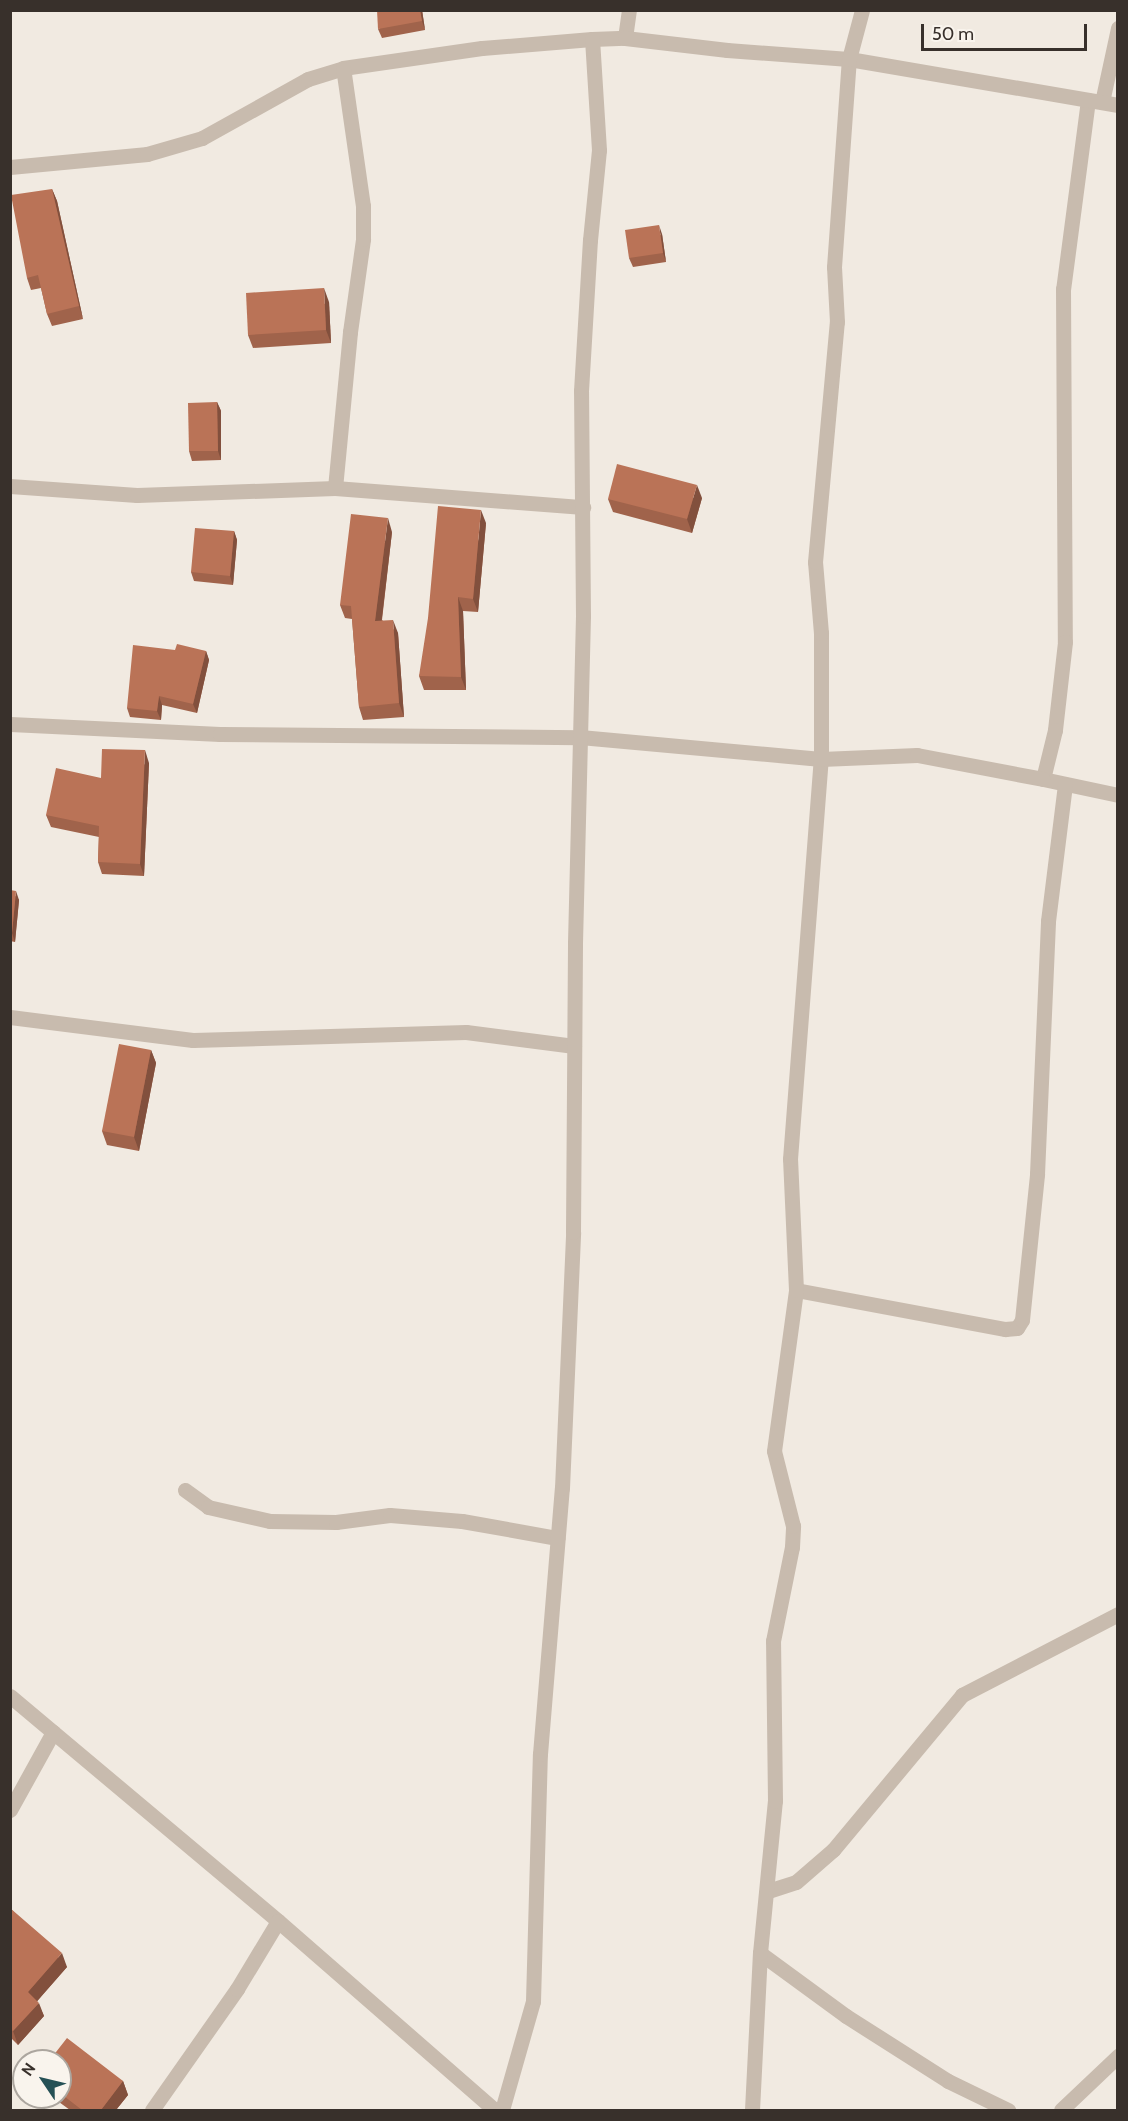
<!DOCTYPE html>
<style>
body{margin:0}
#map{position:relative;width:1128px;height:2121px;overflow:hidden;background:#f1eae1;font-family:Cabin,sans-serif}
div>[style]{position:absolute}
.minor>*{height:15px;margin:-7.5px;padding:0 7.5px;transform-origin:7.5px;border-radius:7.5px;background:#c8bbae}
.wall>*{inset:0;background:#a0634b}
.shaded-wall>*{inset:0;background:#82503d}
.building>*{inset:0;background:#ba7357}
span{translate:-50% -50%;white-space:nowrap;text-align:center;line-height:1.15;-webkit-text-stroke:4.5px #f9f4ed;paint-order:stroke}
.frame{position:absolute;inset:0;border:12px solid #38302b;pointer-events:none}
.north{position:absolute;left:12px;top:2049px;width:60px;height:60px;box-sizing:border-box;background:#f9f4ed;border:2px solid #aca69f;border-radius:50%;rotate:305deg;font-size:16px;font-weight:700;line-height:24px;text-align:center;color:#38302b}
.north::after{content:'';display:block;margin:auto;width:21px;height:27px;background:#255055;clip-path:polygon(50% 0,100% 100%,50% 72%,0 100%)}
.scale{position:absolute;left:921px;top:24px;width:166px;height:27px;box-sizing:border-box;border:3px solid #38302b;border-top:0;padding-left:8px;font-size:18px;line-height:21px;white-space:nowrap;color:#38302b;-webkit-text-stroke:4px #f9f4ed;paint-order:stroke}
</style>
<div id="map">
<div class="minor">
<div style="left:625px;top:38px;width:28px;rotate:-82deg"></div>
<div style="left:1088px;top:100px;width:191px;rotate:97.5deg"></div>
<div style="left:1063px;top:289px;width:353px;rotate:89.7deg"></div>
<div style="left:1065px;top:642px;width:89px;rotate:96.5deg"></div>
<div style="left:1055px;top:730px;width:50px;rotate:103.8deg"></div>
<div style="left:1043px;top:779px;width:77px;rotate:12deg"></div>
<div style="left:1102px;top:102px;width:76px;rotate:-77.8deg"></div>
<div style="left:10px;top:167px;width:138px;rotate:-5.4deg"></div>
<div style="left:147px;top:154px;width:57px;rotate:-16.2deg"></div>
<div style="left:202px;top:138px;width:121px;rotate:-29.1deg"></div>
<div style="left:308px;top:79px;width:37px;rotate:-17deg"></div>
<div style="left:343px;top:68px;width:140px;rotate:-8.2deg"></div>
<div style="left:482px;top:48px;width:110px;rotate:-4.7deg"></div>
<div style="left:592px;top:39px;width:33px;rotate:-2deg"></div>
<div style="left:625px;top:38px;width:103px;rotate:6.7deg"></div>
<div style="left:727px;top:50px;width:122px;rotate:4.2deg"></div>
<div style="left:849px;top:59px;width:273px;rotate:9.7deg"></div>
<div style="left:10px;top:486px;width:127px;rotate:4.1deg"></div>
<div style="left:137px;top:495px;width:198px;rotate:-2deg"></div>
<div style="left:335px;top:488px;width:249px;rotate:4.4deg"></div>
<div style="left:335px;top:488px;width:157px;rotate:-84.5deg"></div>
<div style="left:350px;top:332px;width:94px;rotate:-82deg"></div>
<div style="left:363px;top:239px;width:33px;rotate:-90deg"></div>
<div style="left:363px;top:206px;width:139px;rotate:-98.2deg"></div>
<div style="left:10px;top:724px;width:210px;rotate:2.7deg"></div>
<div style="left:220px;top:734px;width:360px;rotate:0.5deg"></div>
<div style="left:580px;top:737px;width:242px;rotate:5.2deg"></div>
<div style="left:821px;top:759px;width:96px;rotate:-2.4deg"></div>
<div style="left:917px;top:755px;width:128px;rotate:10.8deg"></div>
<div style="left:10px;top:1017px;width:184px;rotate:7.2deg"></div>
<div style="left:193px;top:1040px;width:273px;rotate:-1.7deg"></div>
<div style="left:466px;top:1032px;width:109px;rotate:7.4deg"></div>
<div style="left:796px;top:1290px;width:213px;rotate:10.6deg"></div>
<div style="left:1005px;top:1329px;width:12px;rotate:-5deg"></div>
<div style="left:1017px;top:1328px;width:9px;rotate:-58deg"></div>
<div style="left:1022px;top:1320px;width:147px;rotate:-84.1deg"></div>
<div style="left:1037px;top:1174px;width:253px;rotate:-87.5deg"></div>
<div style="left:1048px;top:921px;width:137px;rotate:-82.9deg"></div>
<div style="left:185px;top:1490px;width:29px;rotate:36deg"></div>
<div style="left:208px;top:1507px;width:64px;rotate:12.7deg"></div>
<div style="left:270px;top:1521px;width:66px;rotate:0.9deg"></div>
<div style="left:336px;top:1522px;width:54px;rotate:-7.4deg"></div>
<div style="left:390px;top:1515px;width:72px;rotate:4.8deg"></div>
<div style="left:462px;top:1521px;width:97px;rotate:10.1deg"></div>
<div style="left:10px;top:1696px;width:350px;rotate:40deg"></div>
<div style="left:278px;top:1921px;width:288px;rotate:41.1deg"></div>
<div style="left:10px;top:1810px;width:89px;rotate:-61.1deg"></div>
<div style="left:768px;top:1891px;width:29px;rotate:-18deg"></div>
<div style="left:796px;top:1882px;width:49px;rotate:-40.9deg"></div>
<div style="left:833px;top:1850px;width:202px;rotate:-50.2deg"></div>
<div style="left:962px;top:1695px;width:176px;rotate:-27.4deg"></div>
<div style="left:760px;top:1953px;width:107px;rotate:36.2deg"></div>
<div style="left:846px;top:2016px;width:121px;rotate:32.5deg"></div>
<div style="left:948px;top:2081px;width:67px;rotate:25.8deg"></div>
<div style="left:152px;top:2110px;width:148px;rotate:-54.9deg"></div>
<div style="left:237px;top:1989px;width:79px;rotate:-58.9deg"></div>
<div style="left:502px;top:2110px;width:113px;rotate:-74.1deg"></div>
<div style="left:533px;top:2001px;width:247px;rotate:-88.4deg"></div>
<div style="left:540px;top:1754px;width:267px;rotate:-85.3deg"></div>
<div style="left:562px;top:1488px;width:256px;rotate:-87.5deg"></div>
<div style="left:573px;top:1232px;width:289px;rotate:-89.6deg"></div>
<div style="left:575px;top:943px;width:327px;rotate:-88.6deg"></div>
<div style="left:583px;top:616px;width:225px;rotate:-90.5deg"></div>
<div style="left:581px;top:391px;width:151px;rotate:-86.6deg"></div>
<div style="left:590px;top:240px;width:90px;rotate:-84.3deg"></div>
<div style="left:599px;top:150px;width:111px;rotate:-93.6deg"></div>
<div style="left:752px;top:2110px;width:157px;rotate:-87.1deg"></div>
<div style="left:760px;top:1953px;width:153px;rotate:-84.4deg"></div>
<div style="left:775px;top:1801px;width:160px;rotate:-90.7deg"></div>
<div style="left:773px;top:1641px;width:96px;rotate:-78.6deg"></div>
<div style="left:792px;top:1547px;width:21px;rotate:-87deg"></div>
<div style="left:793px;top:1526px;width:77px;rotate:-104.2deg"></div>
<div style="left:774px;top:1451px;width:162px;rotate:-82.2deg"></div>
<div style="left:796px;top:1290px;width:131px;rotate:-92.6deg"></div>
<div style="left:790px;top:1159px;width:401px;rotate:-85.6deg"></div>
<div style="left:821px;top:759px;width:126px;rotate:-90deg"></div>
<div style="left:821px;top:633px;width:71px;rotate:-94.8deg"></div>
<div style="left:815px;top:562px;width:241px;rotate:-84.8deg"></div>
<div style="left:837px;top:322px;width:55px;rotate:-93.1deg"></div>
<div style="left:834px;top:267px;width:209px;rotate:-85.9deg"></div>
<div style="left:849px;top:59px;width:51px;rotate:-75.1deg"></div>
<div style="left:1061px;top:2110px;width:79px;rotate:-43.5deg"></div>
</div>
<div class="wall">
<div style="clip-path:polygon(422px 10px,425px 30px,382px 38px,378px 29px)"></div>
<div style="clip-path:polygon(52px 189px,57px 201px,83px 319px,52px 326px,47px 314px,41px 288px,31px 290px,27px 278px)"></div>
<div style="clip-path:polygon(662px 234px,666px 262px,633px 267px,629px 258px)"></div>
<div style="clip-path:polygon(329px 302px,331px 343px,253px 348px,248px 335px)"></div>
<div style="clip-path:polygon(217px 402px,221px 411px,221px 460px,192px 461px,189px 451px)"></div>
<div style="clip-path:polygon(702px 498px,692px 533px,613px 512px,608px 499px)"></div>
<div style="clip-path:polygon(486px 523px,478px 612px,463px 611px,466px 690px,424px 690px,419px 676px)"></div>
<div style="clip-path:polygon(234px 531px,237px 540px,233px 585px,194px 581px,191px 572px)"></div>
<div style="clip-path:polygon(392px 532px,382px 620px,398px 633px,404px 717px,363px 720px,359px 707px,352px 619px,345px 618px,340px 605px)"></div>
<div style="clip-path:polygon(175px 650px,206px 651px,209px 660px,197px 713px,162px 705px,161px 720px,130px 717px,127px 708px)"></div>
<div style="clip-path:polygon(149px 763px,144px 876px,102px 874px,98px 862px,99px 837px,51px 827px,46px 815px,101px 778px)"></div>
<div style="clip-path:polygon(10px 890px,19px 900px,15px 942px,10px 941px)"></div>
<div style="clip-path:polygon(151px 1050px,156px 1063px,139px 1151px,107px 1145px,102px 1131px)"></div>
<div style="clip-path:polygon(10px 1908px,67px 1967px,37px 2001px,44px 2016px,18px 2045px,10px 2037px)"></div>
<div style="clip-path:polygon(60px 2061px,123px 2081px,128px 2095px,116px 2110px,70px 2110px,52px 2097px,60px 2097px)"></div>
</div>
<div class="shaded-wall">
<div style="clip-path:polygon(420px 10px,422px 10px,425px 30px,422px 21px)"></div>
<div style="clip-path:polygon(52px 189px,57px 201px,83px 319px,79px 306px)"></div>
<div style="clip-path:polygon(659px 225px,662px 234px,666px 262px,663px 253px)"></div>
<div style="clip-path:polygon(324px 288px,329px 302px,331px 343px,326px 330px)"></div>
<div style="clip-path:polygon(217px 402px,221px 411px,221px 460px,218px 451px)"></div>
<div style="clip-path:polygon(697px 485px,702px 498px,692px 533px,687px 519px)"></div>
<div style="clip-path:polygon(481px 510px,486px 523px,478px 612px,473px 599px)"></div>
<div style="clip-path:polygon(388px 518px,392px 532px,380px 634px,375px 621px)"></div>
<div style="clip-path:polygon(234px 531px,237px 540px,233px 585px,230px 576px)"></div>
<div style="clip-path:polygon(458px 597px,463px 611px,466px 690px,461px 677px)"></div>
<div style="clip-path:polygon(393px 620px,398px 633px,404px 717px,399px 703px)"></div>
<div style="clip-path:polygon(206px 651px,209px 660px,197px 713px,193px 704px)"></div>
<div style="clip-path:polygon(159px 696px,162px 705px,161px 720px,157px 711px)"></div>
<div style="clip-path:polygon(145px 750px,149px 763px,144px 876px,140px 864px)"></div>
<div style="clip-path:polygon(16px 891px,19px 900px,15px 942px,12px 933px)"></div>
<div style="clip-path:polygon(151px 1050px,156px 1063px,139px 1151px,134px 1137px)"></div>
<div style="clip-path:polygon(62px 1953px,67px 1967px,33px 2006px,28px 1992px)"></div>
<div style="clip-path:polygon(39px 2003px,44px 2016px,18px 2045px,13px 2031px)"></div>
<div style="clip-path:polygon(123px 2081px,128px 2095px,116px 2110px,101px 2110px)"></div>
</div>
<div class="building">
<div style="clip-path:polygon(377px 10px,420px 10px,422px 21px,378px 29px)"></div>
<div style="clip-path:polygon(52px 189px,79px 306px,47px 314px,38px 275px,27px 278px,11px 195px)"></div>
<div style="clip-path:polygon(659px 225px,663px 253px,629px 258px,625px 230px)"></div>
<div style="clip-path:polygon(324px 288px,326px 330px,248px 335px,246px 293px)"></div>
<div style="clip-path:polygon(217px 402px,218px 451px,189px 451px,188px 403px)"></div>
<div style="clip-path:polygon(617px 464px,697px 485px,687px 519px,608px 499px)"></div>
<div style="clip-path:polygon(438px 506px,481px 510px,473px 599px,458px 597px,461px 677px,419px 676px,428px 618px)"></div>
<div style="clip-path:polygon(351px 514px,388px 518px,375px 621px,393px 620px,399px 703px,359px 707px,351px 606px,340px 605px)"></div>
<div style="clip-path:polygon(195px 528px,234px 531px,230px 576px,191px 572px)"></div>
<div style="clip-path:polygon(177px 644px,206px 651px,193px 704px,159px 696px,157px 711px,127px 708px,133px 645px,175px 650px)"></div>
<div style="clip-path:polygon(102px 749px,145px 750px,140px 864px,98px 862px,99px 826px,46px 815px,56px 768px,101px 778px)"></div>
<div style="clip-path:polygon(10px 890px,16px 891px,12px 933px,10px 932px)"></div>
<div style="clip-path:polygon(119px 1044px,151px 1050px,134px 1137px,102px 1131px)"></div>
<div style="clip-path:polygon(10px 1908px,62px 1953px,28px 1992px,39px 2003px,13px 2031px,10px 2029px)"></div>
<div style="clip-path:polygon(67px 2038px,123px 2081px,101px 2110px,82px 2110px,60px 2093px,60px 2061px,49px 2061px)"></div>
</div>
<div class="frame"></div>
<div class="north">N</div>
<div class="scale">50 m</div>
</div>
